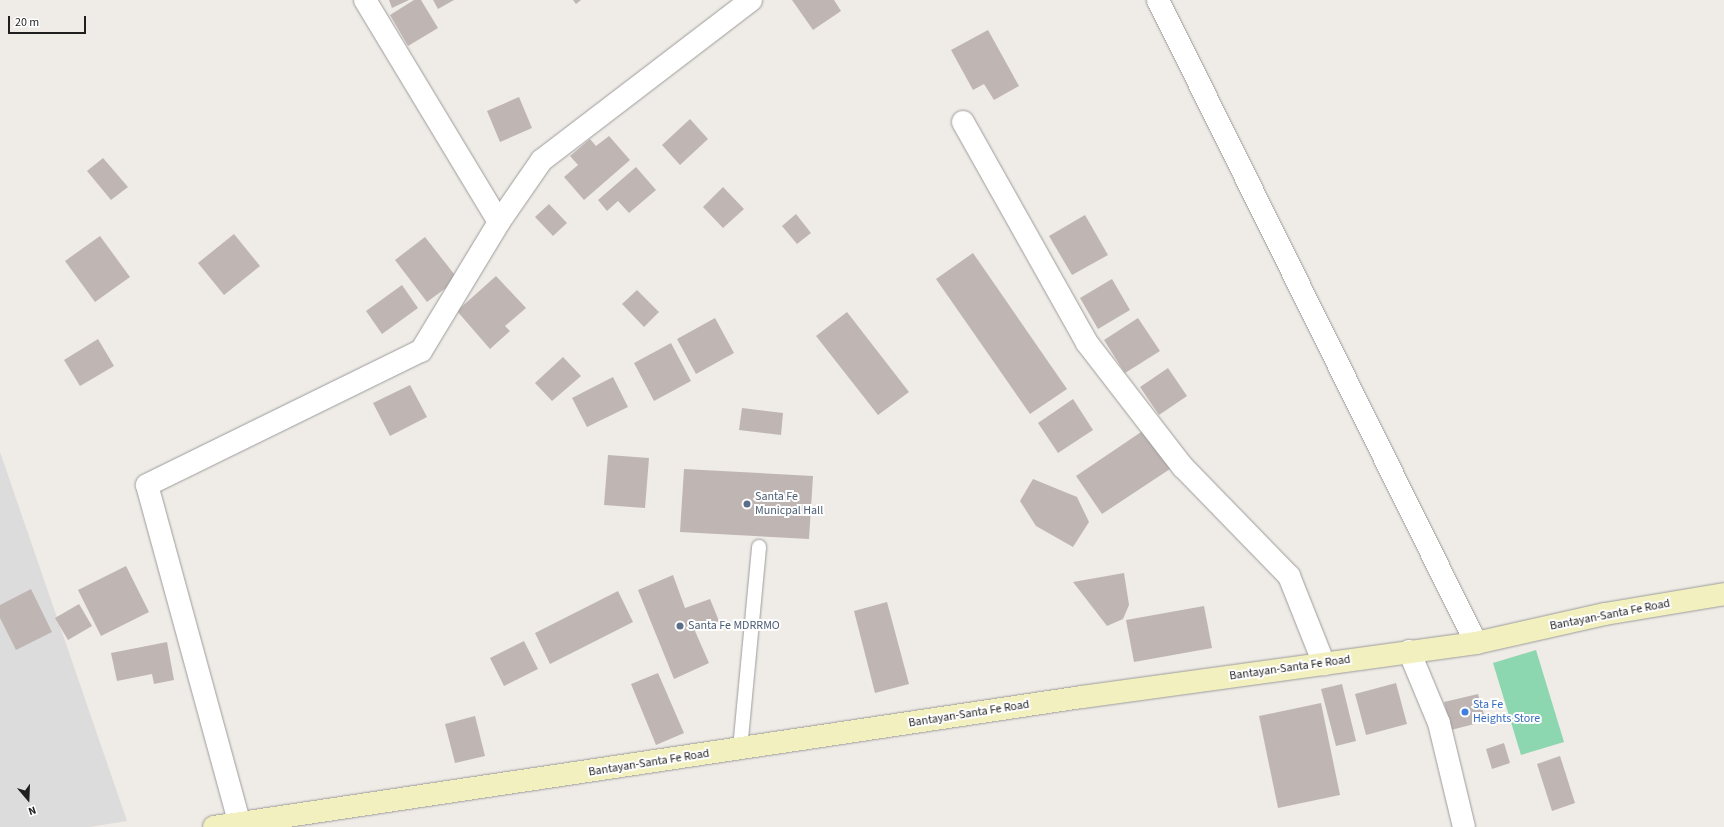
<!DOCTYPE html>
<style>
body{margin:0}
#map{position:relative;width:1724px;height:827px;overflow:hidden;background:#efebe6;font-family:"Source Sans 3",sans-serif}
div>[style]{position:absolute}
.residential>*{inset:0;background:#dddcdc}
.pitch>*{inset:0;background:#8cd6b0}
.building>*{inset:0;background:#bfb6b3}
.roads{filter:drop-shadow(0 0 1px #9c9c9c) drop-shadow(0 0 1px #9c9c9c)}
.lane>*{height:14px;margin:-7px;padding:0 7px;transform-origin:7px;border-radius:7px;background:#fff}
.street>*{height:22px;margin:-11px;padding:0 11px;transform-origin:11px;border-radius:11px;background:#fff}
.secondary>*{height:22px;margin:-11px;padding:0 11px;transform-origin:11px;border-radius:11px;background:#f3f0bf}
.dots>*{width:11px;height:11px;translate:-50% -50%;box-sizing:border-box;border:2px solid #fff;border-radius:50%}
span{translate:-50% -50%;white-space:nowrap;text-align:center;line-height:1.15;-webkit-text-stroke:4px #fff;paint-order:stroke}
.service-label{font-size:12px;color:#4e5e75}
.left{translate:0 -50%;text-align:left}
.street-label{font-size:12px;color:#1f1f1f}
.shop-label{font-size:12px;color:#366cbe}
.north{position:absolute;left:8px;top:779px;width:40px;height:40px;-webkit-text-stroke:3px #fff;paint-order:stroke;rotate:161deg;font-size:11px;font-weight:700;line-height:16px;text-align:center;color:#1f1f1f}
.north::after{content:'';display:block;margin:auto;width:14px;height:18px;background:#1f1f1f;clip-path:polygon(50% 0,100% 100%,50% 72%,0 100%)}
.scale{position:absolute;left:8px;top:16px;width:78px;height:18px;box-sizing:border-box;border:2px solid #1f1f1f;border-top:0;padding-left:5px;font-size:12px;line-height:14px;white-space:nowrap;color:#1f1f1f;-webkit-text-stroke:3px #fff;paint-order:stroke}
</style>
<div id="map">
<div class="residential">
<div style="clip-path:polygon(0 452px,127px 821px,89px 827px,0 827px)"></div>
</div>
<div class="pitch">
<div style="clip-path:polygon(1536px 650px,1564px 742px,1521px 755px,1493px 663px)"></div>
</div>
<div class="building">
<div style="clip-path:polygon(389px 0,409px 0,392px 8px)"></div>
<div style="clip-path:polygon(414px 0,421px 0,438px 28px,408px 46px,390px 15px)"></div>
<div style="clip-path:polygon(433px 0,454px 0,438px 9px)"></div>
<div style="clip-path:polygon(573px 0,581px 0,576px 4px)"></div>
<div style="clip-path:polygon(792px 0,834px 0,841px 11px,813px 30px)"></div>
<div style="clip-path:polygon(988px 30px,1019px 86px,994px 100px,984px 84px,973px 90px,951px 50px)"></div>
<div style="clip-path:polygon(519px 97px,532px 128px,500px 142px,487px 111px)"></div>
<div style="clip-path:polygon(690px 119px,708px 139px,680px 165px,662px 145px)"></div>
<div style="clip-path:polygon(609px 136px,630px 160px,584px 200px,564px 177px,578px 165px,570px 156px,590px 139px,596px 146px)"></div>
<div style="clip-path:polygon(103px 158px,128px 187px,111px 200px,87px 171px)"></div>
<div style="clip-path:polygon(636px 167px,656px 190px,629px 213px,618px 201px,607px 211px,598px 200px)"></div>
<div style="clip-path:polygon(723px 187px,744px 209px,723px 228px,703px 207px)"></div>
<div style="clip-path:polygon(549px 204px,567px 223px,553px 236px,535px 217px)"></div>
<div style="clip-path:polygon(796px 214px,811px 233px,797px 244px,782px 226px)"></div>
<div style="clip-path:polygon(1085px 215px,1108px 255px,1072px 275px,1049px 236px)"></div>
<div style="clip-path:polygon(234px 234px,260px 266px,224px 295px,198px 263px)"></div>
<div style="clip-path:polygon(100px 236px,130px 277px,95px 302px,65px 261px)"></div>
<div style="clip-path:polygon(425px 237px,458px 279px,427px 302px,395px 260px)"></div>
<div style="clip-path:polygon(973px 253px,1067px 389px,1030px 414px,936px 279px)"></div>
<div style="clip-path:polygon(496px 276px,526px 308px,505px 326px,510px 331px,490px 349px,457px 311px)"></div>
<div style="clip-path:polygon(1112px 279px,1130px 310px,1098px 329px,1080px 298px)"></div>
<div style="clip-path:polygon(402px 285px,418px 308px,382px 334px,366px 311px)"></div>
<div style="clip-path:polygon(637px 290px,659px 312px,644px 327px,622px 304px)"></div>
<div style="clip-path:polygon(847px 312px,909px 392px,878px 415px,816px 336px)"></div>
<div style="clip-path:polygon(715px 318px,734px 353px,696px 374px,677px 339px)"></div>
<div style="clip-path:polygon(1138px 318px,1160px 351px,1125px 373px,1104px 340px)"></div>
<div style="clip-path:polygon(98px 339px,114px 366px,80px 386px,64px 360px)"></div>
<div style="clip-path:polygon(671px 343px,691px 381px,654px 401px,634px 363px)"></div>
<div style="clip-path:polygon(563px 357px,581px 376px,552px 401px,535px 383px)"></div>
<div style="clip-path:polygon(1168px 368px,1187px 396px,1159px 415px,1140px 387px)"></div>
<div style="clip-path:polygon(613px 377px,628px 407px,587px 427px,572px 398px)"></div>
<div style="clip-path:polygon(410px 385px,427px 417px,390px 436px,373px 403px)"></div>
<div style="clip-path:polygon(1073px 399px,1093px 430px,1058px 453px,1038px 423px)"></div>
<div style="clip-path:polygon(742px 408px,783px 413px,781px 435px,739px 430px)"></div>
<div style="clip-path:polygon(1147px 428px,1173px 467px,1102px 514px,1076px 476px)"></div>
<div style="clip-path:polygon(608px 455px,649px 458px,645px 508px,604px 505px)"></div>
<div style="clip-path:polygon(684px 469px,813px 476px,809px 539px,680px 532px)"></div>
<div style="clip-path:polygon(1033px 479px,1077px 497px,1089px 522px,1073px 547px,1036px 526px,1020px 501px)"></div>
<div style="clip-path:polygon(126px 566px,149px 612px,101px 636px,78px 590px)"></div>
<div style="clip-path:polygon(1124px 573px,1129px 605px,1123px 619px,1107px 626px,1073px 582px)"></div>
<div style="clip-path:polygon(673px 575px,685px 608px,710px 599px,719px 621px,695px 631px,709px 663px,674px 679px,638px 590px)"></div>
<div style="clip-path:polygon(31px 589px,52px 632px,16px 650px,0 618px,0 605px)"></div>
<div style="clip-path:polygon(618px 591px,633px 622px,550px 664px,535px 633px)"></div>
<div style="clip-path:polygon(887px 602px,909px 684px,875px 693px,854px 611px)"></div>
<div style="clip-path:polygon(79px 604px,92px 626px,68px 640px,55px 618px)"></div>
<div style="clip-path:polygon(1204px 606px,1212px 648px,1134px 662px,1126px 620px)"></div>
<div style="clip-path:polygon(524px 641px,538px 669px,504px 686px,490px 658px)"></div>
<div style="clip-path:polygon(167px 642px,174px 680px,154px 684px,152px 674px,117px 681px,111px 653px)"></div>
<div style="clip-path:polygon(658px 673px,684px 733px,656px 745px,631px 684px)"></div>
<div style="clip-path:polygon(1396px 683px,1407px 724px,1366px 735px,1355px 694px)"></div>
<div style="clip-path:polygon(1342px 684px,1356px 741px,1336px 746px,1321px 689px)"></div>
<div style="clip-path:polygon(1478px 694px,1486px 721px,1451px 730px,1444px 702px)"></div>
<div style="clip-path:polygon(1321px 703px,1340px 795px,1278px 808px,1259px 716px)"></div>
<div style="clip-path:polygon(475px 716px,485px 756px,455px 763px,445px 724px)"></div>
<div style="clip-path:polygon(1504px 743px,1510px 763px,1492px 769px,1486px 749px)"></div>
<div style="clip-path:polygon(1560px 756px,1575px 803px,1552px 811px,1537px 764px)"></div>
</div>
<div class="roads">
<div class="lane">
<div style="left:740px;top:749px;width:203px;rotate:-84.6deg"></div>
</div>
<div class="street">
<div style="left:365px;top:0;width:259px;rotate:58.9deg"></div>
<div style="left:1158px;top:0;width:717px;rotate:63.68deg"></div>
<div style="left:963px;top:122px;width:253px;rotate:60.7deg"></div>
<div style="left:1087px;top:343px;width:157px;rotate:52.3deg"></div>
<div style="left:1183px;top:467px;width:152px;rotate:45.8deg"></div>
<div style="left:1289px;top:576px;width:95px;rotate:68.3deg"></div>
<div style="left:1409px;top:651px;width:78px;rotate:67.4deg"></div>
<div style="left:1439px;top:723px;width:107px;rotate:76.5deg"></div>
<div style="left:240px;top:825px;width:352px;rotate:-105.3deg"></div>
<div style="left:147px;top:485px;width:305px;rotate:-26.1deg"></div>
<div style="left:421px;top:351px;width:151px;rotate:-58.8deg"></div>
<div style="left:499px;top:222px;width:75px;rotate:-55.3deg"></div>
<div style="left:542px;top:160px;width:263px;rotate:-37.4deg"></div>
</div>
<div class="secondary">
<div style="left:214px;top:827px;width:878px;rotate:-8.52deg"></div>
<div style="left:1082px;top:697px;width:398px;rotate:-7.8deg"></div>
<div style="left:1476px;top:643px;width:132px;rotate:-12.7deg"></div>
<div style="left:1605px;top:614px;width:121px;rotate:-9.5deg"></div>
</div>
</div>
<div class="dots">
<div style="left:747px;top:504px;background:#5c6f8a"></div>
<div style="left:680px;top:626px;background:#5c6f8a"></div>
<div style="left:1465px;top:712px;background:#3f7fe0"></div>
</div>
<div class="service-label">
<span class="left" style="left:755px;top:504px">Santa Fe<br>Municpal Hall</span>
<span class="left" style="left:688px;top:626px">Santa Fe MDRRMO</span>
</div>
<div class="street-label">
<span style="left:1610px;top:615px;rotate:-11deg">Bantayan-Santa Fe Road</span>
<span style="left:1290px;top:668px;rotate:-8deg">Bantayan-Santa Fe Road</span>
<span style="left:969px;top:714px;rotate:-9deg">Bantayan-Santa Fe Road</span>
<span style="left:649px;top:763px;rotate:-9deg">Bantayan-Santa Fe Road</span>
</div>
<div class="shop-label">
<span class="left" style="left:1473px;top:712px">Sta Fe<br>Heights Store</span>
</div>
<div class="north">N</div>
<div class="scale">20 m</div>
</div>
